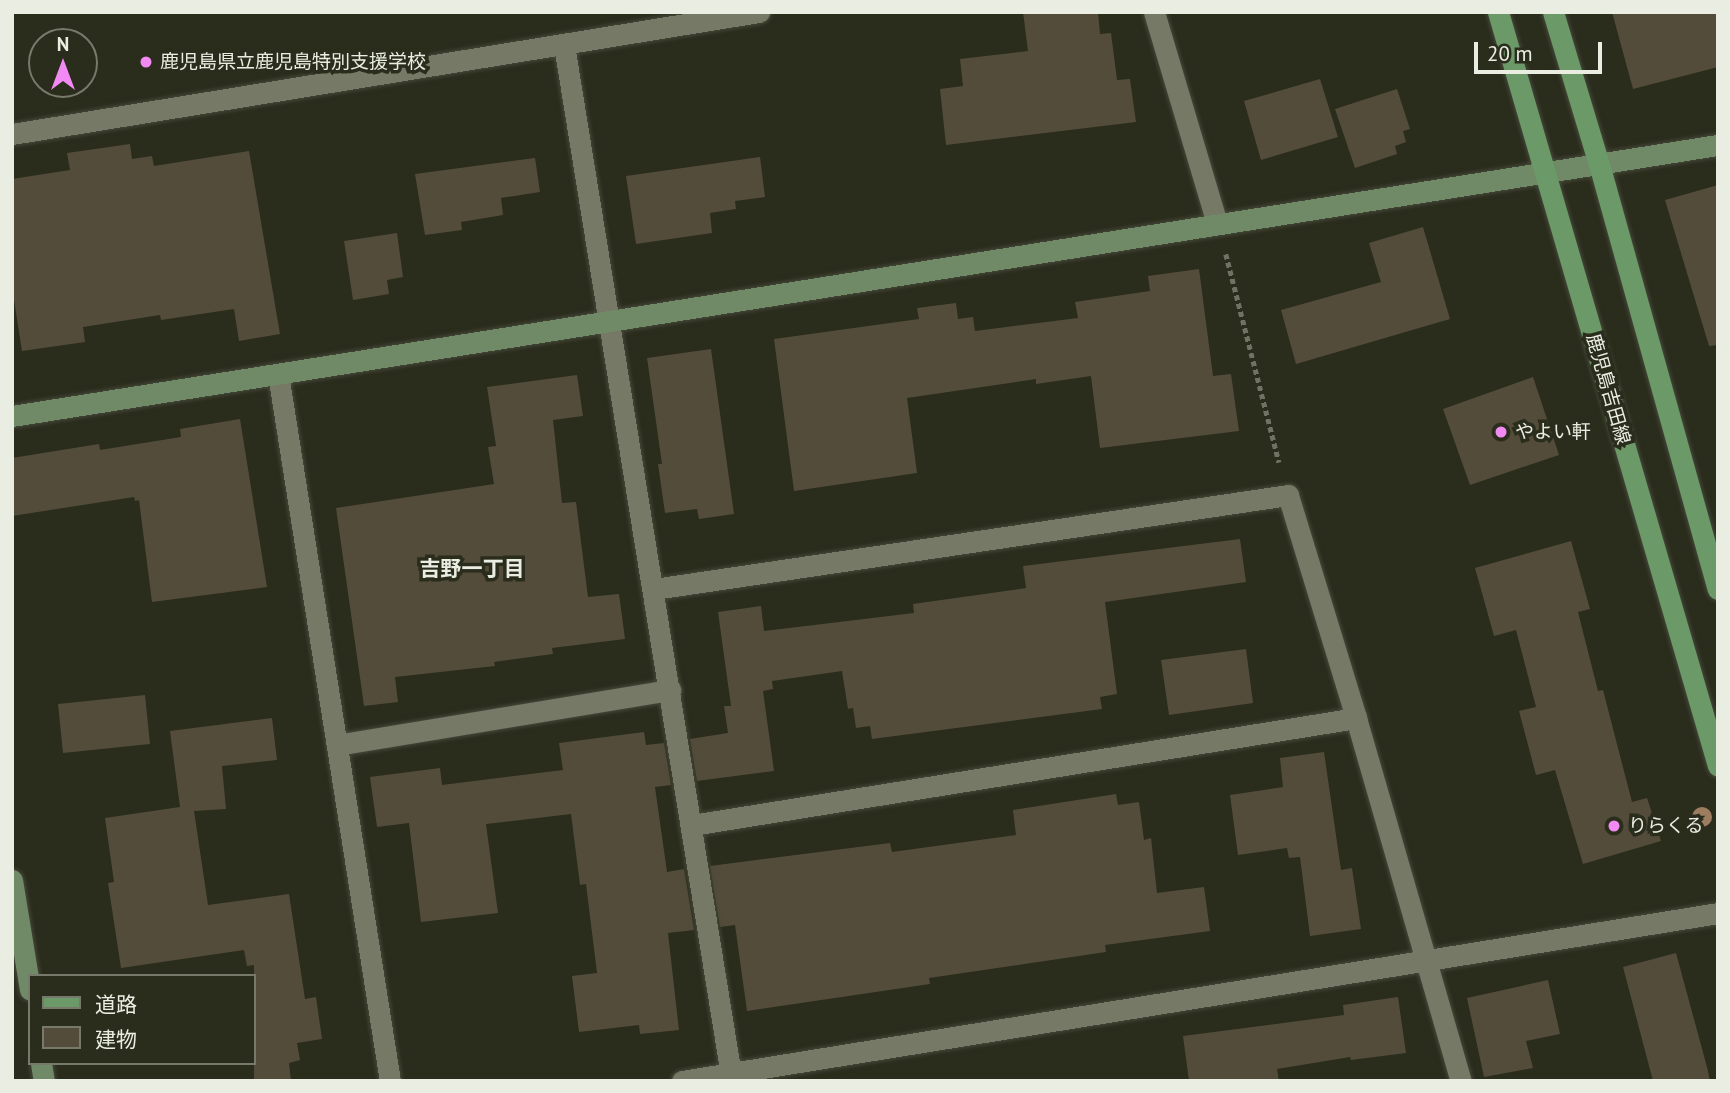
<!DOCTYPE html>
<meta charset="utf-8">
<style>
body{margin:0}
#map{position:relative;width:1730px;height:1093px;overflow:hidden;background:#2a2c1c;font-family:"PT Sans","Noto Sans JP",sans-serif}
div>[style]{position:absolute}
.building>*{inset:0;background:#544c3b}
.path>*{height:4.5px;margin-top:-2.25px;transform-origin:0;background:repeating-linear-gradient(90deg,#707264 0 5px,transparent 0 8.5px)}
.roads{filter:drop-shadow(0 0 2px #46493a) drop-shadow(0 0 2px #46493a)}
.street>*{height:21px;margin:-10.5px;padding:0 10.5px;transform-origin:10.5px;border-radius:10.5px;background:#767966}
.secondary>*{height:21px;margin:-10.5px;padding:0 10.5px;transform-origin:10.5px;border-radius:10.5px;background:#708967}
.primary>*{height:21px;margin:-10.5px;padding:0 10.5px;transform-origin:10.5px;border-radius:10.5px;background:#6b9968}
.trees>*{width:20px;height:20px;margin:-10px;border-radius:50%;background:#9d7d5f}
.dots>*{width:19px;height:19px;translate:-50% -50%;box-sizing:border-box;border:4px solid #2a2c1c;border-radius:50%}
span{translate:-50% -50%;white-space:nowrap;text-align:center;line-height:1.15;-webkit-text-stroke:7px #2a2c1c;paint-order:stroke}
.poi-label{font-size:19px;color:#eaede2}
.left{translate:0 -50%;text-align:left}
.street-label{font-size:19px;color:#eaede2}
.neighbourhood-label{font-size:21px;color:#eaede2;font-weight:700}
.frame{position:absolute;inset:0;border:14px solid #eaede2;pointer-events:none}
.legend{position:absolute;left:28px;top:974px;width:228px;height:91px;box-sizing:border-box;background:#2a2c1c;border:2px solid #77796b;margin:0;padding:9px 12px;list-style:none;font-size:21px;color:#eaede2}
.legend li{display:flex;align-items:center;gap:14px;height:35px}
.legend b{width:35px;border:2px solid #77796b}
.north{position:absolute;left:28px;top:28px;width:70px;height:70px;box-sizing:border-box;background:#2a2c1c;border:2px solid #77796b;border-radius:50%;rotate:0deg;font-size:19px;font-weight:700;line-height:28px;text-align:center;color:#eaede2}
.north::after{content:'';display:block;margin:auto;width:24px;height:32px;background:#f28af3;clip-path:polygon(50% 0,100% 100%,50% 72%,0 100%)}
.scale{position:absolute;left:1474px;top:42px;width:128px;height:32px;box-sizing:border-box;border:4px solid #eaede2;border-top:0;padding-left:9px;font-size:21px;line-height:24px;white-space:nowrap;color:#eaede2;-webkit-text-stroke:5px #2a2c1c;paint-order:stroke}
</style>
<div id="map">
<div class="building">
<div style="clip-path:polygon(1023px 12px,1098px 12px,1100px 34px,1111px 33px,1117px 80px,1130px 79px,1136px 122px,946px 145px,940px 89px,963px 86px,960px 59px,1028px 51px)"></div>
<div style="clip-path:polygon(1612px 12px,1718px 12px,1718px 67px,1633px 89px)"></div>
<div style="clip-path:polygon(1320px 79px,1338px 137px,1261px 160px,1244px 101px)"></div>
<div style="clip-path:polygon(1397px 89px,1410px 129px,1403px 131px,1406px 142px,1395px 146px,1397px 154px,1355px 168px,1335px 109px)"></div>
<div style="clip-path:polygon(130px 144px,132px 159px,152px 156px,154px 166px,249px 151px,280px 334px,239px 341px,234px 309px,161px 320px,160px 315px,83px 327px,85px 342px,22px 351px,12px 287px,12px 179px,70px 170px,67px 153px)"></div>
<div style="clip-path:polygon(760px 157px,765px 197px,735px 201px,736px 209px,710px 213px,712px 233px,636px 244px,626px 176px)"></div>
<div style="clip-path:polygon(535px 158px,540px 192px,501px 198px,503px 215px,461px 222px,462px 230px,425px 235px,415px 174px)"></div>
<div style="clip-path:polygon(1718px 185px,1718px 345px,1709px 346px,1665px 200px)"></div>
<div style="clip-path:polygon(1423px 227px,1450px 319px,1296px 364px,1281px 310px,1381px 282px,1369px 243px)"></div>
<div style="clip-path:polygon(397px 233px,403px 277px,387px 280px,389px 294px,353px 300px,344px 241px)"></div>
<div style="clip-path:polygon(1199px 269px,1213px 376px,1231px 374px,1239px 431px,1100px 448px,1091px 376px,1036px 384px,1036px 379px,907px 398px,917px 473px,794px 491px,774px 339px,919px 319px,917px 308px,956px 303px,958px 319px,973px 317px,975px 331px,1078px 318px,1075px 302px,1150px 291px,1148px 276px)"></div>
<div style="clip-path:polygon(711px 349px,734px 514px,699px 519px,697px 509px,665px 513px,658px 464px,662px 464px,647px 358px)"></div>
<div style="clip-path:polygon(577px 375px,583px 416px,553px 420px,562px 503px,576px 502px,588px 597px,619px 594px,625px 639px,552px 648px,553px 654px,494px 662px,495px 666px,395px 677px,398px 702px,364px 706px,336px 508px,494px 484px,488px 447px,496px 446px,487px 387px)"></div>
<div style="clip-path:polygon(1533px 377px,1559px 455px,1470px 485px,1443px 409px)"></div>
<div style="clip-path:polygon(240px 419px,267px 587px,152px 602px,139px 500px,135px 501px,134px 497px,12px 516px,12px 458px,99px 444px,100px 450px,181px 437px,180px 429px)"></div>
<div style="clip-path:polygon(1240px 539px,1246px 582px,1105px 602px,1117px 694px,1100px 697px,1102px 709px,872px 739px,870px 726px,856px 728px,853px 708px,848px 709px,842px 671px,772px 681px,773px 689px,763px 691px,774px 771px,697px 781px,690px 739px,728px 733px,724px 706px,731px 706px,718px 612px,761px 606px,764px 631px,914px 613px,913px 604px,1026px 588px,1023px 566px)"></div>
<div style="clip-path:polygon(1571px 541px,1590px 609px,1578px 612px,1598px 691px,1603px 690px,1632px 802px,1647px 798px,1661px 841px,1583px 864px,1555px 770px,1536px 775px,1519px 711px,1536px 707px,1516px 630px,1494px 636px,1475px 568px)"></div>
<div style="clip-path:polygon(1246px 649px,1253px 703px,1169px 715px,1161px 660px)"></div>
<div style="clip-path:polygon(145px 695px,150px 744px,63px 753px,58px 704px)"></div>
<div style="clip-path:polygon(272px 718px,277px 760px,222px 766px,226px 809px,194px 811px,208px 905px,289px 894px,305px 999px,316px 997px,322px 1039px,297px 1043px,300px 1060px,289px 1063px,291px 1081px,254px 1081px,254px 965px,247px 966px,244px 950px,121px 968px,108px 883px,114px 882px,105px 818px,180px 807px,170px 731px)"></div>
<div style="clip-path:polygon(644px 732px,646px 745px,664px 743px,671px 785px,655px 787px,667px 872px,684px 869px,694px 930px,668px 933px,679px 1030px,640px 1034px,639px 1025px,579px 1032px,572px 976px,597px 973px,586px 884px,580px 885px,571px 814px,486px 824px,498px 913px,421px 922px,409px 823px,377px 827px,370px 777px,440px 768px,442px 785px,563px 770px,559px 743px)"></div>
<div style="clip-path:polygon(1324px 752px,1341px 870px,1352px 868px,1361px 929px,1310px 936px,1300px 857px,1289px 858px,1287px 848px,1238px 855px,1230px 795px,1283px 787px,1280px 758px)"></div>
<div style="clip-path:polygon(1116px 794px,1118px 805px,1139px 802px,1144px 840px,1151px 838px,1157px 893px,1204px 887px,1210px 931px,1105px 945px,1106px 952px,929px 978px,930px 984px,747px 1011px,735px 925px,720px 927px,710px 866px,890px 843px,892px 852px,1016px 835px,1013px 810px)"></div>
<div style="clip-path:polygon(1676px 953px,1707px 1067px,1710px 1081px,1653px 1081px,1623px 967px)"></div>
<div style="clip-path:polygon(1548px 980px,1560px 1034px,1526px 1041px,1533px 1068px,1484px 1077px,1467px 998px)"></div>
<div style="clip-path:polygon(1398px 997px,1406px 1053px,1351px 1060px,1350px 1057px,1277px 1069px,1279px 1081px,1189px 1081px,1183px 1036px,1344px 1015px,1343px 1005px)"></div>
</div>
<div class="path">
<div style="left:1226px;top:254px;width:215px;rotate:75.7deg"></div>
</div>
<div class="roads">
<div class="street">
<div style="left:1154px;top:12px;width:220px;rotate:73.4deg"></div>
<div style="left:564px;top:45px;width:1050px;rotate:80.79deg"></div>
<div style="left:12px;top:134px;width:757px;rotate:-9.28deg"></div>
<div style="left:278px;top:374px;width:716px;rotate:81deg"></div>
<div style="left:654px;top:589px;width:641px;rotate:-8.43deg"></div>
<div style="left:1288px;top:495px;width:233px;rotate:73deg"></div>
<div style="left:1356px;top:718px;width:378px;rotate:73.9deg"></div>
<div style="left:337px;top:745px;width:338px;rotate:-9.4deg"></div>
<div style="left:692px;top:825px;width:673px;rotate:-9.15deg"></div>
<div style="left:682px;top:1081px;width:1050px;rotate:-9.21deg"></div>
</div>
<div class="secondary">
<div style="left:12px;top:416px;width:1727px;rotate:-9.03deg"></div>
<div style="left:12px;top:880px;width:111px;rotate:80.7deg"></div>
<div style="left:41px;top:1063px;width:18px;rotate:81deg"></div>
</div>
<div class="primary">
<div style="left:1498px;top:12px;width:785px;rotate:73.73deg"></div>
<div style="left:1553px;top:12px;width:159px;rotate:73.2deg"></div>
<div style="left:1599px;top:164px;width:441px;rotate:74.4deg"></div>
</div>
</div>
<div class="trees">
<div style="left:1702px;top:817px"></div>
</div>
<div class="dots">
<div style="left:146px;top:62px;background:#f28af3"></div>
<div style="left:1501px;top:432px;background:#f28af3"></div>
<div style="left:1614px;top:826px;background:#f28af3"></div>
</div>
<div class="poi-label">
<span class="left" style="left:160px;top:62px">鹿児島県立鹿児島特別支援学校</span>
<span class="left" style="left:1515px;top:432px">やよい軒</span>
<span class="left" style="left:1628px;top:826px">りらくる</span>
</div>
<div class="street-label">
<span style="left:1608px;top:389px;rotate:74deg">鹿児島吉田線</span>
</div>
<div class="neighbourhood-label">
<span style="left:472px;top:569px">吉野一丁目</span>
</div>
<div class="frame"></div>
<ul class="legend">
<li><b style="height:9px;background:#6b9968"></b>道路</li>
<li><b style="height:19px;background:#544c3b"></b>建物</li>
</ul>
<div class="north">N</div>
<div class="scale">20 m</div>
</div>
